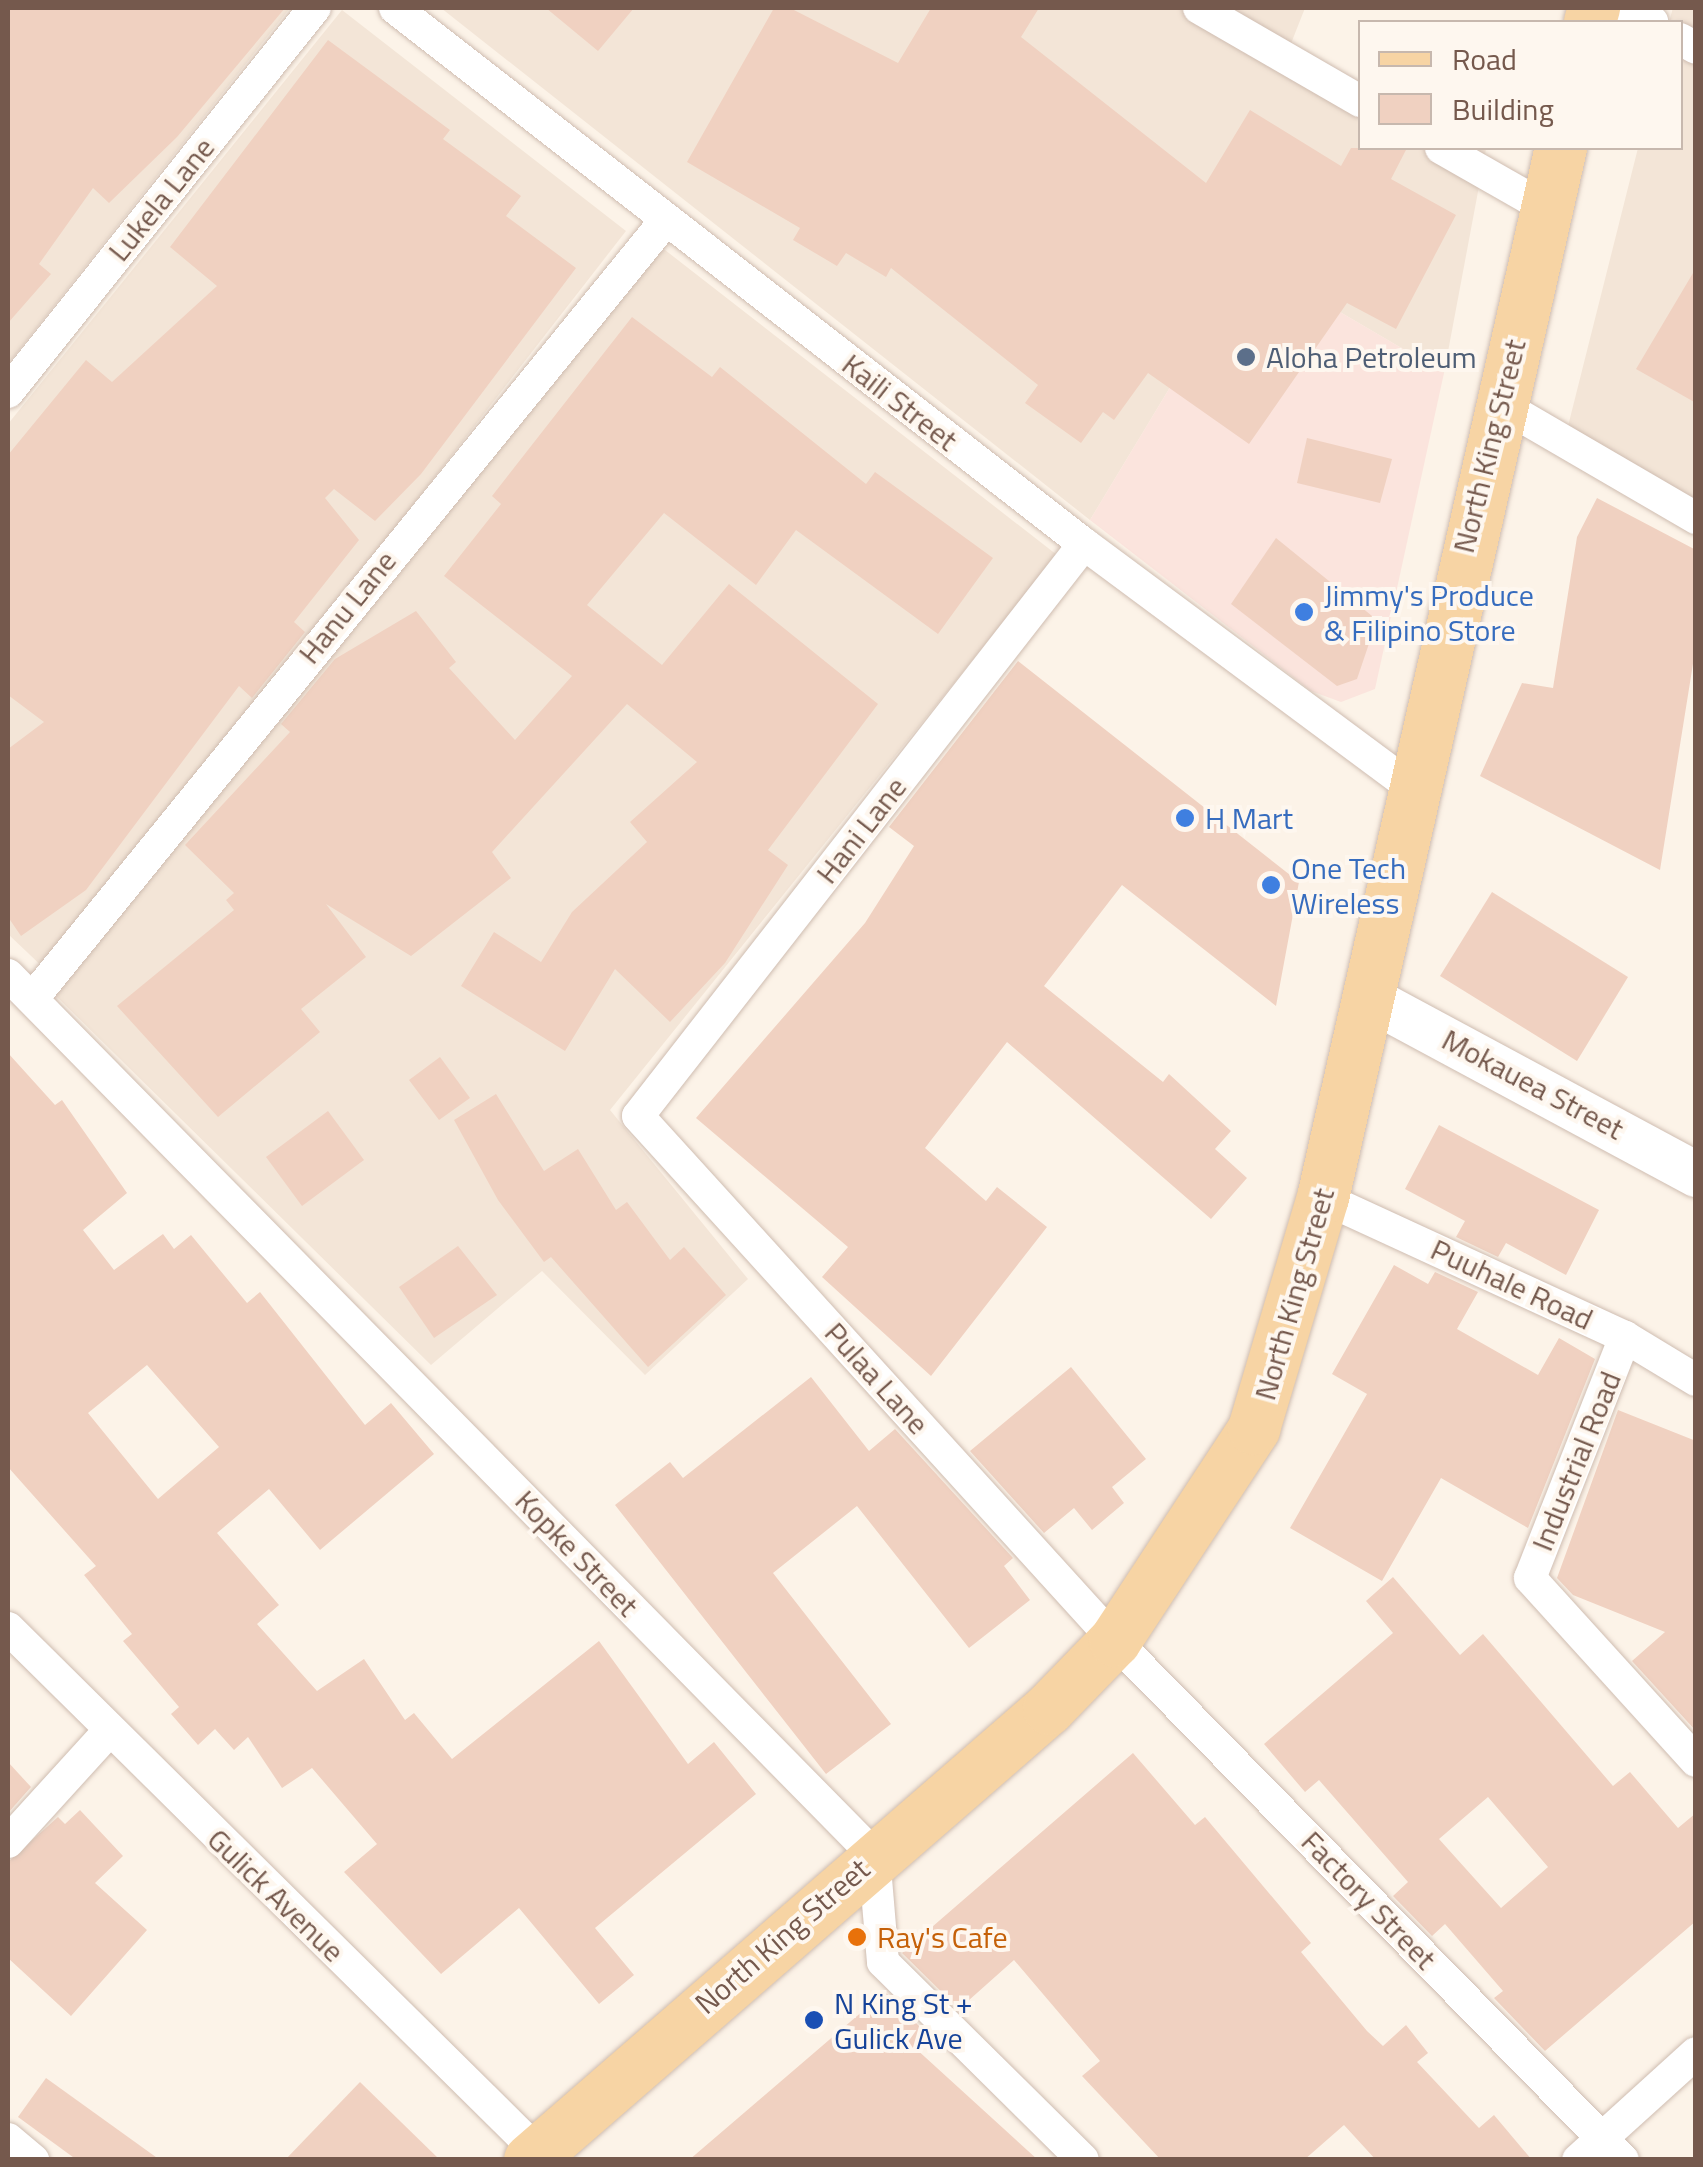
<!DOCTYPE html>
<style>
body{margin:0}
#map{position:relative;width:1703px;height:2167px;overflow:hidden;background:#fcf3e8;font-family:"Titillium Web",sans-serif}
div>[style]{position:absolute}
.residential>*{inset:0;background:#f3e5d7}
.commercial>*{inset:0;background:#fbe4dd}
.building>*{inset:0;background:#f0d1c1}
.roads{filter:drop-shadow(0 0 2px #cfbdb1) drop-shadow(0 0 2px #cfbdb1)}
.street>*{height:32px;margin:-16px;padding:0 16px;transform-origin:16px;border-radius:16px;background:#fff}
.secondary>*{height:45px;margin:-22.5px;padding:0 22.5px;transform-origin:22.5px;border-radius:22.5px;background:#fff}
.primary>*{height:52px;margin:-26px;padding:0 26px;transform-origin:26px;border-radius:26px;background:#f7d4a4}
.dots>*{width:28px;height:28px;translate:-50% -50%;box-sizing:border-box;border:5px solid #fef7ef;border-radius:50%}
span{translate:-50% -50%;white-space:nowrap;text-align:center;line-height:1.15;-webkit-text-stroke:8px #fef7ef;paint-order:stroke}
.street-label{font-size:30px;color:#75594d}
.service-label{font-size:30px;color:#4e5e75}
.left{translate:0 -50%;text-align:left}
.shop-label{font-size:30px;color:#366cbe}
.food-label{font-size:30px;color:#c56008}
.transit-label{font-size:30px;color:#164399}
.frame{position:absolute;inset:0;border:10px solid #75594d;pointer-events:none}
.legend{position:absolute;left:1358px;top:20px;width:325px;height:130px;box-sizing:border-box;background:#fef7ef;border:2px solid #c7b8ae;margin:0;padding:12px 18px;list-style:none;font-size:30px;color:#75594d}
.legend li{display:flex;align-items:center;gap:20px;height:50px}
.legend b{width:50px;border:2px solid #c7b8ae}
</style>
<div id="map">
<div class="residential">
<div style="clip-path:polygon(8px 8px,290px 8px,8px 364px)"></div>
<div style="clip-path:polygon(441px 8px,1305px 8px,1290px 46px,1360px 83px,1360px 148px,1486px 149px,1444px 373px,1248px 258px,1090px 520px)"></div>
<div style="clip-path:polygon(1673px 8px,1695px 8px,1695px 534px,1563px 446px,1638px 148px,1680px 148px,1680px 22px,1669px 22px)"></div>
<div style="clip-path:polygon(342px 10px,626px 231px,49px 973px,8px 934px,8px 424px)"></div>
<div style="clip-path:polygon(656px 243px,1057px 555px,610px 1110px,748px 1279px,645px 1375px,542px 1271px,431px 1365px,54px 994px)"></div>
</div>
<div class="commercial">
<div style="clip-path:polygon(1248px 258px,1444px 373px,1375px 689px,1341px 702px,1311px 691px,1090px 520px)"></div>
</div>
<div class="building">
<div style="clip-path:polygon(8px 8px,285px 8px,177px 137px,109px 203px,93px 188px,39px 264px,51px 274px,8px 323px)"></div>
<div style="clip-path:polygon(546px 8px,634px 8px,598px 51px)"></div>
<div style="clip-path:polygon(774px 8px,790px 8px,898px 63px,931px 8px,1039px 8px,1021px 37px,1206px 183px,1250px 110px,1341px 166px,1351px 148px,1407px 148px,1391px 179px,1456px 215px,1396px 329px,1347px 303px,1249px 444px,1148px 373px,1114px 420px,1103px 412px,1081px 443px,1025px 403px,1038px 385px,891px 268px,886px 277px,846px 253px,837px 266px,793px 240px,800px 228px,687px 162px)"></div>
<div style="clip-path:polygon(328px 40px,450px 130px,443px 139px,521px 196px,506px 216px,576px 268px,421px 474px,375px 521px,334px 489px,325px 498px,359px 540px,294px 622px,305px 632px,252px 698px,239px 686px,86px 890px,21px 936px,8px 917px,8px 749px,44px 722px,8px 695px,8px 455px,86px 360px,112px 382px,217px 286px,170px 247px)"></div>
<div style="clip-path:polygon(1696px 268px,1696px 403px,1636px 369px)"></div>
<div style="clip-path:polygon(632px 317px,712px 377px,720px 367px,866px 484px,875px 472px,993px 558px,938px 634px,796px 530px,756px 585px,664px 513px,587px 605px,662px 665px,729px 584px,878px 704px,768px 850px,788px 865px,725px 963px,670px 1022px,615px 969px,565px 1051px,461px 986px,494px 932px,541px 962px,572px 912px,647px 842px,630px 822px,697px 762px,627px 704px,492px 852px,511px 878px,411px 956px,326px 904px,366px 957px,301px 1009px,320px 1032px,218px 1117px,117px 1006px,234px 910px,226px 900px,234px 893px,185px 845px,290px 732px,281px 724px,335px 659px,416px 611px,456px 662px,449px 668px,515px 740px,572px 676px,444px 576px,501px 504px,492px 496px)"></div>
<div style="clip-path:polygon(1307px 438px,1392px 459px,1380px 503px,1297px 483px)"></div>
<div style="clip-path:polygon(1597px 498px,1696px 550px,1696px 645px,1660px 870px,1480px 776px,1522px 683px,1553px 688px,1577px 537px)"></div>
<div style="clip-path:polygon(1276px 538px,1377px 620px,1357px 679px,1337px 686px,1231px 604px)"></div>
<div style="clip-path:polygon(1018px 661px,1299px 882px,1276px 1006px,1122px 885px,1044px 986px,1163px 1082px,1169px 1074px,1231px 1131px,1215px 1149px,1247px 1178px,1211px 1219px,1007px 1042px,925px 1148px,986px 1201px,997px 1187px,1047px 1227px,931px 1376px,822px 1277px,848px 1247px,696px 1118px,865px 923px,914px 846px,889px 827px)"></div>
<div style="clip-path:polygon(1492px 892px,1628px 977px,1577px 1061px,1440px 976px)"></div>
<div style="clip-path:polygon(evenodd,8px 1053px,55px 1105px,62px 1100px,127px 1193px,83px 1230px,114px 1270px,163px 1234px,174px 1249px,191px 1235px,247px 1303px,260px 1292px,365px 1425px,391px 1403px,434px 1454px,320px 1550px,269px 1489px,217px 1533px,279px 1605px,257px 1624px,317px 1691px,364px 1659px,405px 1720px,414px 1713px,452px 1759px,599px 1641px,688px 1764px,714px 1742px,756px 1794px,595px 1928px,634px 1975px,599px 2004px,519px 1908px,441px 1974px,344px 1872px,377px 1844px,312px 1768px,282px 1788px,248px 1737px,234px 1750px,215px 1729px,198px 1745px,171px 1714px,179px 1707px,123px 1641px,132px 1634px,84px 1575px,96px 1566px,8px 1467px,8px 1053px,147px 1365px,219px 1447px,158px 1499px,88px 1413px,147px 1365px)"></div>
<div style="clip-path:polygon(440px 1057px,470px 1098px,439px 1120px,409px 1080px)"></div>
<div style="clip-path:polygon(496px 1094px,544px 1171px,578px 1149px,616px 1210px,627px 1202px,670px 1260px,684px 1247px,726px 1295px,648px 1367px,551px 1257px,544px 1262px,498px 1200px,454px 1120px)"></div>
<div style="clip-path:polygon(328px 1111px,364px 1160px,302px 1206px,266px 1157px)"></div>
<div style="clip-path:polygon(1439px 1125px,1599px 1210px,1566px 1275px,1506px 1243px,1498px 1257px,1456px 1237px,1465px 1221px,1405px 1189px)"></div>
<div style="clip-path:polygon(458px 1246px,497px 1295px,434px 1338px,399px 1287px)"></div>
<div style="clip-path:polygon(1394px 1265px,1428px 1284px,1435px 1272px,1478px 1292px,1457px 1329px,1538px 1375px,1559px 1338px,1595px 1359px,1528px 1528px,1441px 1478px,1382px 1581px,1290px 1528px,1367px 1394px,1332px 1374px)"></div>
<div style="clip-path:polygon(1071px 1367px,1146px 1459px,1112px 1487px,1124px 1503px,1092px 1530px,1074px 1508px,1044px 1533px,970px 1451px)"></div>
<div style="clip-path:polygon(811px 1377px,869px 1451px,895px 1429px,1013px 1558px,1004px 1566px,1030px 1600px,969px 1648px,857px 1506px,773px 1573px,891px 1724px,826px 1774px,615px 1505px,670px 1462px,683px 1478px)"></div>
<div style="clip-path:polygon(1618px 1410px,1696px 1441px,1696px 1731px,1632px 1661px,1665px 1632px,1573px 1595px,1557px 1578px)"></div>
<div style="clip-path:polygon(evenodd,1393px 1577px,1460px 1655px,1483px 1634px,1613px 1786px,1630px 1772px,1678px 1828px,1696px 1813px,1696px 1921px,1545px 2051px,1494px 1998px,1503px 1991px,1445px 1924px,1432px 1936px,1393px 1896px,1408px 1882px,1319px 1780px,1305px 1792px,1264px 1744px,1393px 1633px,1366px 1601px,1393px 1577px,1488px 1797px,1548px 1867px,1501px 1908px,1439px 1839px,1488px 1797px)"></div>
<div style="clip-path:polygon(1133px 1753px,1195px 1825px,1205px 1817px,1311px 1943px,1301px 1952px,1367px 2031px,1383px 2046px,1406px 2025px,1428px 2053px,1417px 2062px,1479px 2128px,1494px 2115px,1532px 2160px,1376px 2160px,1344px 2125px,1304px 2160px,1161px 2160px,1082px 2076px,1100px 2061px,1014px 1960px,959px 2009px,902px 1953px)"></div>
<div style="clip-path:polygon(8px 1762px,31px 1787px,8px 1813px)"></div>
<div style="clip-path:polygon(80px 1810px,123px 1856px,95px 1883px,147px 1930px,71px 2016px,8px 1958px,8px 1862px,58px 1817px,65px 1824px)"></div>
<div style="clip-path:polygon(885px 1992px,928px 2035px,914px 2047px,1038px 2160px,689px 2160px)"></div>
<div style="clip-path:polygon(46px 2078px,160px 2160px,77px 2160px,18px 2117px)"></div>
<div style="clip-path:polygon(360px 2082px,440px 2160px,285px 2160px)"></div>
</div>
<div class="roads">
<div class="street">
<div style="left:395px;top:8px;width:873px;rotate:37.88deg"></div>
<div style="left:1084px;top:544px;width:409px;rotate:36.6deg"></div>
<div style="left:1199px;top:8px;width:186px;rotate:30deg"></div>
<div style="left:1627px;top:8px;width:29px;rotate:29deg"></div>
<div style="left:1680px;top:39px;width:18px;rotate:29deg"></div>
<div style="left:1441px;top:148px;width:121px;rotate:29.7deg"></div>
<div style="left:8px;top:392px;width:492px;rotate:-51.4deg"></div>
<div style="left:1500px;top:404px;width:227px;rotate:30.2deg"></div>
<div style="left:1084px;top:544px;width:725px;rotate:127.94deg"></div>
<div style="left:638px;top:1116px;width:709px;rotate:47.74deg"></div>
<div style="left:1115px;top:1641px;width:726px;rotate:45.61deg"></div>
<div style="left:8px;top:975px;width:1235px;rotate:45.46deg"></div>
<div style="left:874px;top:1855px;width:107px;rotate:85.2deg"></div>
<div style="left:883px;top:1962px;width:281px;rotate:44.7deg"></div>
<div style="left:33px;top:998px;width:1003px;rotate:-50.87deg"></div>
<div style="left:1323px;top:1198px;width:332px;rotate:24.7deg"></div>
<div style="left:1625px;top:1337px;width:83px;rotate:31.2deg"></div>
<div style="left:1625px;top:1337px;width:259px;rotate:111.5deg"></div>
<div style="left:1530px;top:1578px;width:247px;rotate:47.8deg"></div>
<div style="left:8px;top:1628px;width:757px;rotate:44.68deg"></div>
<div style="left:8px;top:1842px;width:150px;rotate:-47.7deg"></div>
<div style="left:8px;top:2139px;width:33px;rotate:40deg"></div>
<div style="left:1578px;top:2160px;width:159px;rotate:-42.2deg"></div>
</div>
<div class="secondary">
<div style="left:1367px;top:997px;width:374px;rotate:28.3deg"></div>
</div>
<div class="primary">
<div style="left:1590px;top:22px;width:15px;rotate:-74deg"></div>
<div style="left:530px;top:2160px;width:688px;rotate:-40.99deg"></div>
<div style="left:1049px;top:1709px;width:95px;rotate:-45.9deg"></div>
<div style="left:1115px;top:1641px;width:254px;rotate:-56.7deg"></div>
<div style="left:1254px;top:1429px;width:241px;rotate:-73.4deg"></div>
<div style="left:1323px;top:1198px;width:1077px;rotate:-77.23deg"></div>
</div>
</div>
<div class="dots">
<div style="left:1246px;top:357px;background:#5c6f8a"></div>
<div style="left:1304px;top:612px;background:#3f7fe0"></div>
<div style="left:1185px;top:818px;background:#3f7fe0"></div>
<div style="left:1271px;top:885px;background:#3f7fe0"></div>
<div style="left:857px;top:1937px;background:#e8710a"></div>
<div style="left:814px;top:2020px;background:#1a4fb4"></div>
</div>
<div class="street-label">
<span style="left:161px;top:199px;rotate:-51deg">Lukela Lane</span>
<span style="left:900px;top:402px;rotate:38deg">Kaili Street</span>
<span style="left:1489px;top:446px;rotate:-76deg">North King Street</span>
<span style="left:347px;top:607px;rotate:-51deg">Hanu Lane</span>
<span style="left:861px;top:830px;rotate:-52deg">Hani Lane</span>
<span style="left:1533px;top:1084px;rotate:28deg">Mokauea Street</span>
<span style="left:1512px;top:1284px;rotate:25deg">Puuhale Road</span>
<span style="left:1294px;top:1294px;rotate:-74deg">North King Street</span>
<span style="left:877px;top:1378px;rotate:48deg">Pulaa Lane</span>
<span style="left:1576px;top:1461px;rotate:-68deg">Industrial Road</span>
<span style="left:577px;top:1553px;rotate:46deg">Kopke Street</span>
<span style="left:276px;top:1895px;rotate:44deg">Gulick Avenue</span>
<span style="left:1369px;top:1900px;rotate:46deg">Factory Street</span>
<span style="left:782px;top:1936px;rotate:-41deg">North King Street</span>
</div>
<div class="service-label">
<span class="left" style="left:1266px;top:357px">Aloha Petroleum</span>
</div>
<div class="shop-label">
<span class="left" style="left:1324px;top:612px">Jimmy's Produce<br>&amp; Filipino Store</span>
<span class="left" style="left:1205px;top:818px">H Mart</span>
<span class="left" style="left:1291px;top:885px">One Tech<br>Wireless</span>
</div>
<div class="food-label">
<span class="left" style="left:877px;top:1937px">Ray's Cafe</span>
</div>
<div class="transit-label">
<span class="left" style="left:834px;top:2020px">N King St +<br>Gulick Ave</span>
</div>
<div class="frame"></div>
<ul class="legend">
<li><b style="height:12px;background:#f7d4a4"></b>Road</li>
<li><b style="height:28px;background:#f0d1c1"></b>Building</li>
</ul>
</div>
